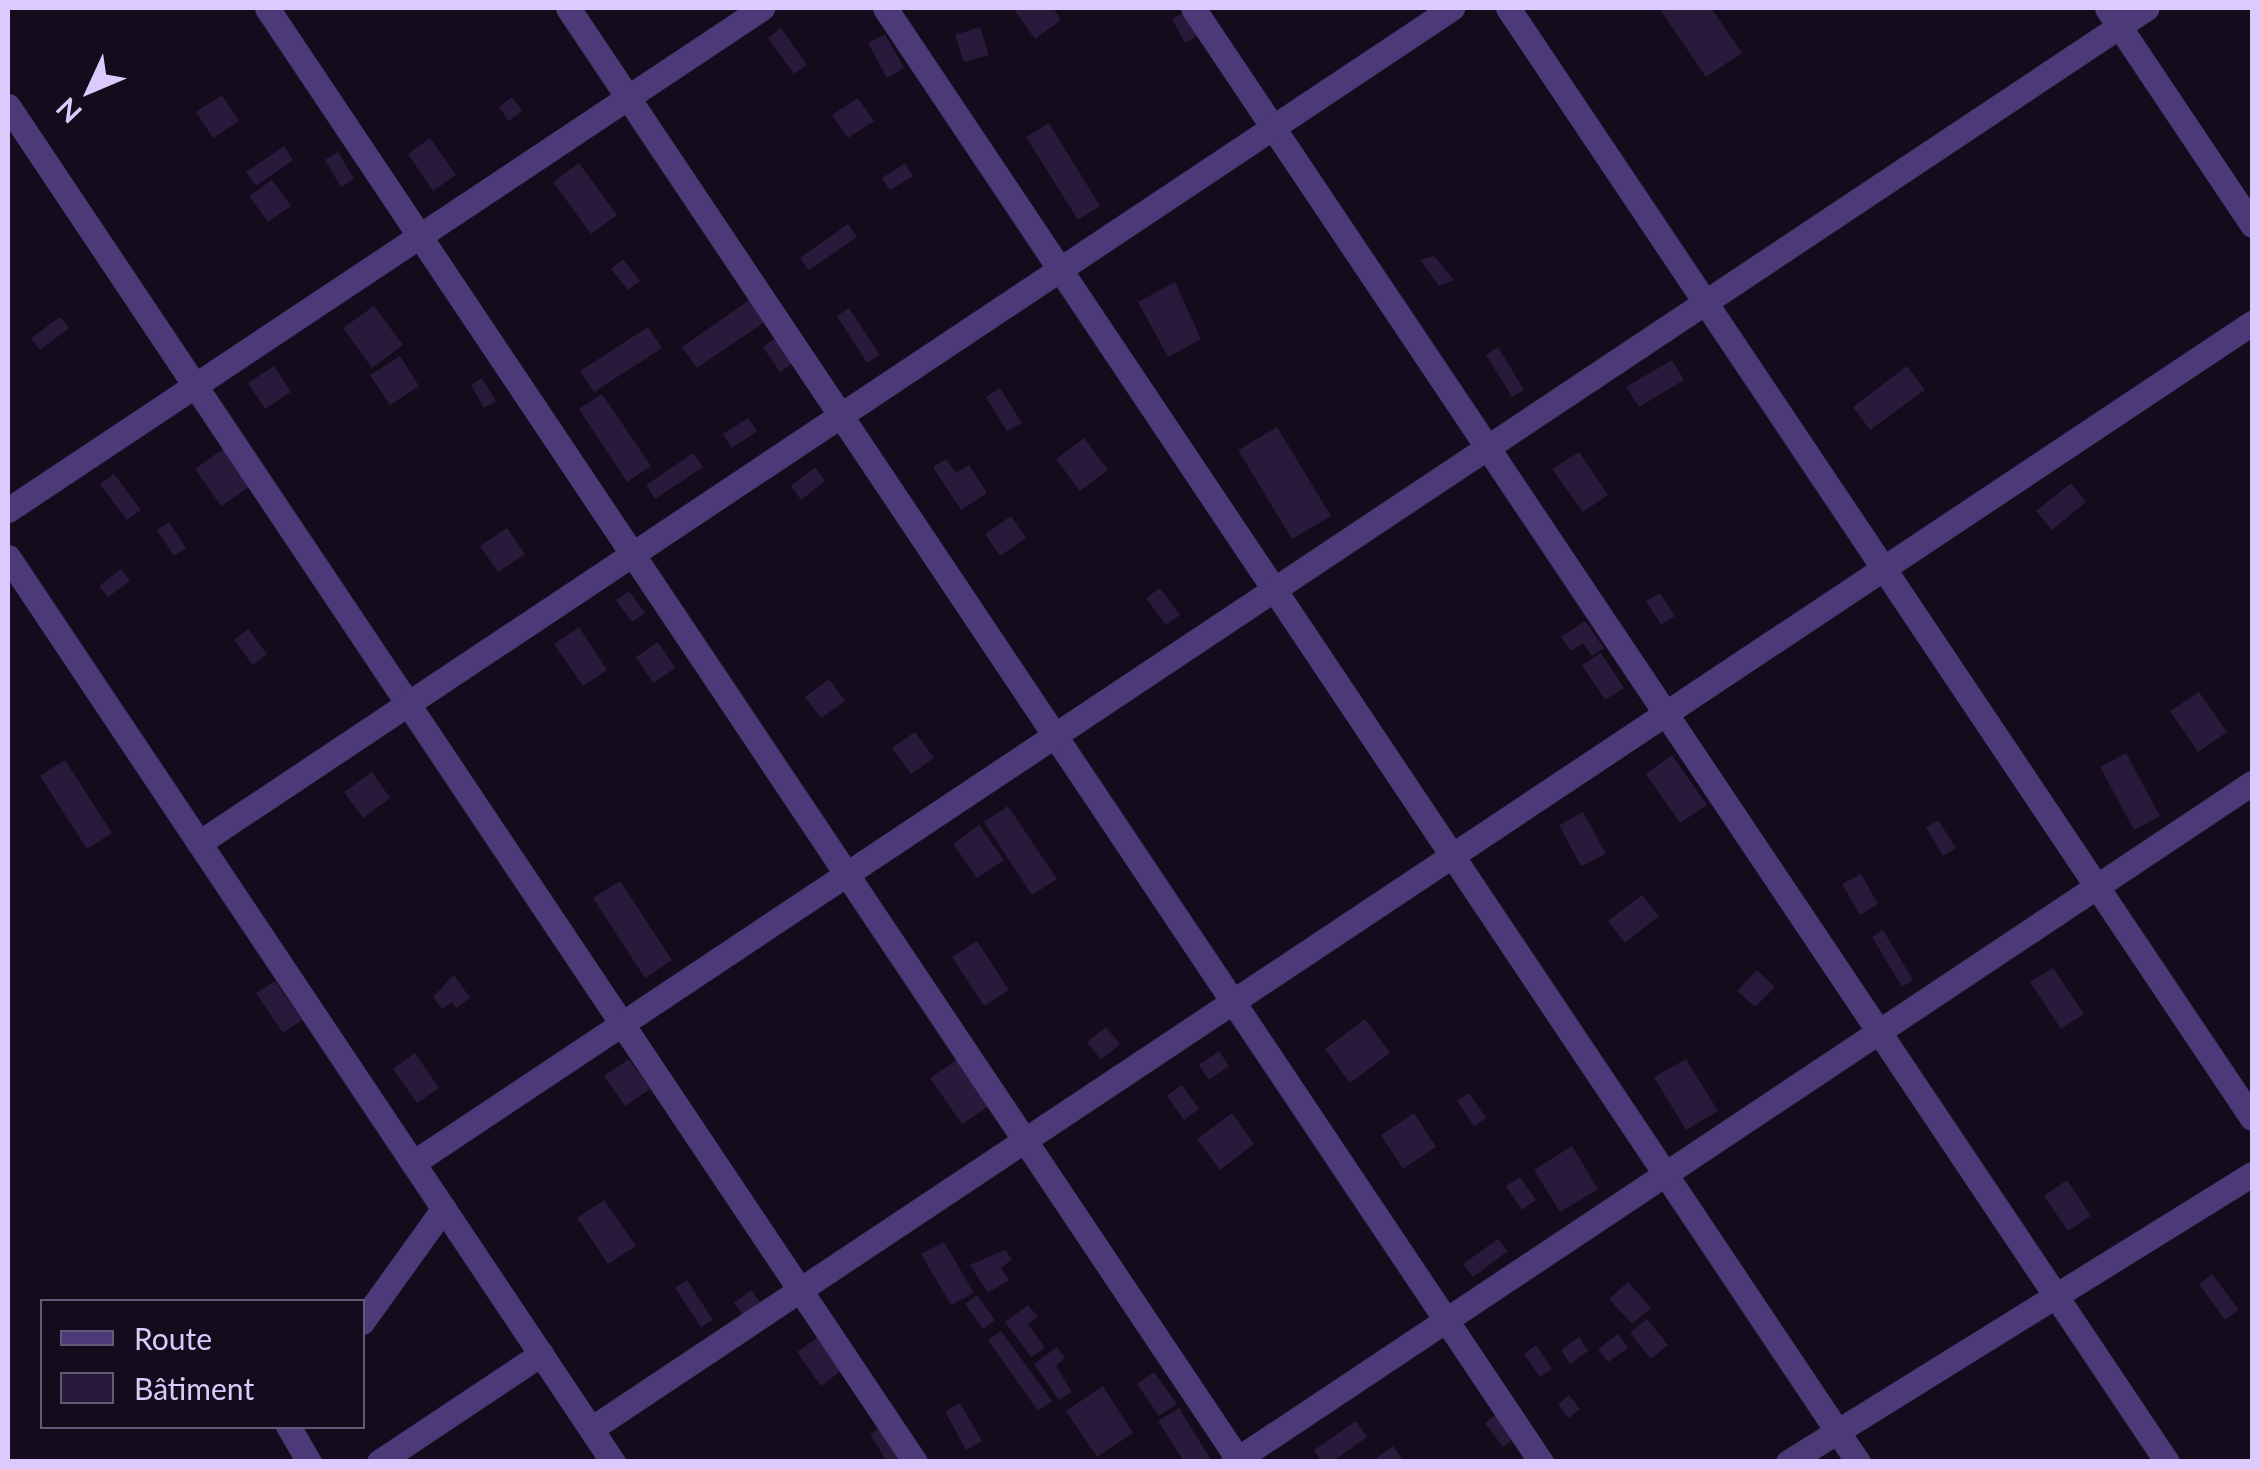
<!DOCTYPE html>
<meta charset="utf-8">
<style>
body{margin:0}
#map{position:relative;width:2260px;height:1469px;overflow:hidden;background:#130c1c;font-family:Lato,sans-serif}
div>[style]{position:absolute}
.building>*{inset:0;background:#29193b}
.street>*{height:25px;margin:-12.5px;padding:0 12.5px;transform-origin:12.5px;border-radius:12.5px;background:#4c3a78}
span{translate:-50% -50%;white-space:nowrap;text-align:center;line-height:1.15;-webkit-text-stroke:9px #130c1c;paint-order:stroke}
.frame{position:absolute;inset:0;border:10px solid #dccafc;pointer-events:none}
.legend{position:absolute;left:40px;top:1299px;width:325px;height:130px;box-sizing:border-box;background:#130c1c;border:2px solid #635876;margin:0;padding:12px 18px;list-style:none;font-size:30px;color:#dccafc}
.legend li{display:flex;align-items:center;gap:20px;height:50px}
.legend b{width:50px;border:2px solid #635876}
.north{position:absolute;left:40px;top:40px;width:100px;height:100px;-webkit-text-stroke:8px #130c1c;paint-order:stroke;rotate:226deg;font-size:28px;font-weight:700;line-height:40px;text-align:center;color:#dccafc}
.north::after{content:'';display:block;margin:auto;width:35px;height:45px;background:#dccafc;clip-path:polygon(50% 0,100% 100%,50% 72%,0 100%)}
</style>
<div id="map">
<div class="building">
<div style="clip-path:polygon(1013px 8px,1053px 8px,1061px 20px,1035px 39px)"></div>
<div style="clip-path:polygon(1659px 8px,1711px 8px,1742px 53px,1706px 77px)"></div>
<div style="clip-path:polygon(1185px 12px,1198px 36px,1185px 43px,1172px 19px)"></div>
<div style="clip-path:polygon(980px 27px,989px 55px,964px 62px,955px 35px)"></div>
<div style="clip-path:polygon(781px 28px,807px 65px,794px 74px,768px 38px)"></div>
<div style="clip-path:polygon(885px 34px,904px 68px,887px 78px,868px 43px)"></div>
<div style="clip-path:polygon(222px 95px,239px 121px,213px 138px,196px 112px)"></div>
<div style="clip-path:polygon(512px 97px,522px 111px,509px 121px,499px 107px)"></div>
<div style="clip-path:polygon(858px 98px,874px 121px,848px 138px,832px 115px)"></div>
<div style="clip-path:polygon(1049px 123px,1100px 206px,1078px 220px,1026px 137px)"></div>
<div style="clip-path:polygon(430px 138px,456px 175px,433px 191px,408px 154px)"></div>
<div style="clip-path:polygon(284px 146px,293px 160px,256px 186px,246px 172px)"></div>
<div style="clip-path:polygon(338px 152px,354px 179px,341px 187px,325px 160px)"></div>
<div style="clip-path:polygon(579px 163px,617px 215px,591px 234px,553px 182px)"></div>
<div style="clip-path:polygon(905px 163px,913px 176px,890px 190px,882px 178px)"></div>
<div style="clip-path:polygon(272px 180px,291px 206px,268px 222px,249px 196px)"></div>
<div style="clip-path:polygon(848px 224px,857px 237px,809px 270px,800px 258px)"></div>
<div style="clip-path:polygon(1434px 256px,1454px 280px,1439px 286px,1420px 260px)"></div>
<div style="clip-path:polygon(623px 259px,640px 281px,628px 290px,611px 269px)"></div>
<div style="clip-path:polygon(1175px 282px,1201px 339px,1168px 357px,1138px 302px)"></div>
<div style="clip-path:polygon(751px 299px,766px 321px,697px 368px,682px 347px)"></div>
<div style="clip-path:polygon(374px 306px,403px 345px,372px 368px,343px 328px)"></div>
<div style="clip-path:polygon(849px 308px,880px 355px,867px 363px,837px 316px)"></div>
<div style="clip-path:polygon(60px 317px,69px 328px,40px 350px,31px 338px)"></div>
<div style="clip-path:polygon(648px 327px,662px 348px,594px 392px,580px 371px)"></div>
<div style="clip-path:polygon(778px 336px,795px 361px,780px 372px,763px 347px)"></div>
<div style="clip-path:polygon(1498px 347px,1524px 390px,1512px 397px,1486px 355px)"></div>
<div style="clip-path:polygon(400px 356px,419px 386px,390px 405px,370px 375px)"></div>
<div style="clip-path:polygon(1672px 360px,1684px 380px,1639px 407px,1626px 387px)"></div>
<div style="clip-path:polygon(274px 366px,291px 392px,265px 409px,248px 383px)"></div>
<div style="clip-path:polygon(1907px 366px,1925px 390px,1870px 430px,1853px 407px)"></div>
<div style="clip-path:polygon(482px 378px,496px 401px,484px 408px,471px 385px)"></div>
<div style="clip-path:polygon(1000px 388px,1022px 423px,1007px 431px,986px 397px)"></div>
<div style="clip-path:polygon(602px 394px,651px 466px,627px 482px,579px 409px)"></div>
<div style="clip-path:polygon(748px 418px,757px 431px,732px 448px,723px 434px)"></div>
<div style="clip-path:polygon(1277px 427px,1331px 516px,1292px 539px,1238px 450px)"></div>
<div style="clip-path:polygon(1084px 438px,1108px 470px,1080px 491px,1056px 459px)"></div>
<div style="clip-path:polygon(223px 449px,249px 487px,221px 506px,195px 469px)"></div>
<div style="clip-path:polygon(1579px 452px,1608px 495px,1583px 512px,1552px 469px)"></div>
<div style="clip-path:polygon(693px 453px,703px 467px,655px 499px,646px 485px)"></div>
<div style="clip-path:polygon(946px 459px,956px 473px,969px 465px,987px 493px,961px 510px,933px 467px)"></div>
<div style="clip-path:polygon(815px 467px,825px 481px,801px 500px,791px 486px)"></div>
<div style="clip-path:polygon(114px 474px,141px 510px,127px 520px,100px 484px)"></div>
<div style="clip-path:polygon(2071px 483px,2086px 502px,2052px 530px,2036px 511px)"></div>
<div style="clip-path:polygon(1011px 516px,1026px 538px,1000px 556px,985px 534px)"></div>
<div style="clip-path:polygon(169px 522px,186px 548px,174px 556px,157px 530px)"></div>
<div style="clip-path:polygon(507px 528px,525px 554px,498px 572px,480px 546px)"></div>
<div style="clip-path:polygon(121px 569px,130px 581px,108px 597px,99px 586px)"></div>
<div style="clip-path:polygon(1160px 588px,1180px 615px,1166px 625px,1146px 598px)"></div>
<div style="clip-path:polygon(629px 591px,645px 613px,632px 622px,616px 600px)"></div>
<div style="clip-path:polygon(1660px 593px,1675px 616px,1661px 625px,1646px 601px)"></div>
<div style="clip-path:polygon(1585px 621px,1604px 648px,1592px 656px,1583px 643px,1571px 651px,1561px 637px)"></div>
<div style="clip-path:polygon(579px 627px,607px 670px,583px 686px,554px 644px)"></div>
<div style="clip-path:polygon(248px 629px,267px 654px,253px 665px,234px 640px)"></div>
<div style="clip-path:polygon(658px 642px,675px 668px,653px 683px,636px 657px)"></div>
<div style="clip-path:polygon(1601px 653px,1624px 688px,1605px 700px,1582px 665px)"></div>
<div style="clip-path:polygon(829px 679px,845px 701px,821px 718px,805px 697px)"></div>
<div style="clip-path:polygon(2199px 692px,2227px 732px,2198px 752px,2170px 711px)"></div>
<div style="clip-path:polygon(915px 732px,934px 758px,911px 774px,892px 748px)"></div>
<div style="clip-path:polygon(2126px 753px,2160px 816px,2134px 830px,2100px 767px)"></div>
<div style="clip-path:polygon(1672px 755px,1707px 805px,1680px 823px,1646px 774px)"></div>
<div style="clip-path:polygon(65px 760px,112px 833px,87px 849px,40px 776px)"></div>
<div style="clip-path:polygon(372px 772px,390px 798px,363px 818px,344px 792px)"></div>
<div style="clip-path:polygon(1008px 806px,1057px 879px,1032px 895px,984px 822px)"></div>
<div style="clip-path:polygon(1583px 812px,1606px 854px,1581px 866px,1559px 825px)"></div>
<div style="clip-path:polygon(1938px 820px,1956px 848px,1943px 856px,1926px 827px)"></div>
<div style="clip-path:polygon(979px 825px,1004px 860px,977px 878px,953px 844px)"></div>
<div style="clip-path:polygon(1861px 874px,1878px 904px,1860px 915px,1842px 884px)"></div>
<div style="clip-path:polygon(620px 881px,672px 960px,645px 978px,593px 898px)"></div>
<div style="clip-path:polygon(1642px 895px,1659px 916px,1625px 943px,1608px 921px)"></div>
<div style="clip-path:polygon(1883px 930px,1913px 980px,1902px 987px,1872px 937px)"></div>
<div style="clip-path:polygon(977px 941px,1009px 990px,984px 1006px,952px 957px)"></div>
<div style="clip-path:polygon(2053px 968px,2084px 1014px,2061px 1029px,2030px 982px)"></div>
<div style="clip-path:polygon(1757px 970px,1775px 987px,1755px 1007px,1737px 991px)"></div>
<div style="clip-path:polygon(454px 975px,470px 998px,456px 1008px,452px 1002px,442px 1009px,433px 997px)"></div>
<div style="clip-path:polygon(275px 981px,302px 1020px,283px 1033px,256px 993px)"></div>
<div style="clip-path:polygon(1365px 1019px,1390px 1053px,1350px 1083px,1325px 1049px)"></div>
<div style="clip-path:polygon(1106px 1027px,1120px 1044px,1101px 1060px,1087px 1042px)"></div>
<div style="clip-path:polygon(1219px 1051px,1229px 1066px,1209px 1080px,1199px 1065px)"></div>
<div style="clip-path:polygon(415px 1053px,439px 1088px,417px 1103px,393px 1069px)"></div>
<div style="clip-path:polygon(629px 1059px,650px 1089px,625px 1106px,604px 1076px)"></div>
<div style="clip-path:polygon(958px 1059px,990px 1105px,962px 1124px,930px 1078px)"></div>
<div style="clip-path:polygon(1686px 1059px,1718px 1111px,1686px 1130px,1654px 1077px)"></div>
<div style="clip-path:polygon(1182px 1085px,1199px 1109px,1184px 1120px,1167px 1096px)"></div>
<div style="clip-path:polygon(1469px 1093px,1486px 1118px,1474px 1126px,1457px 1101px)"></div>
<div style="clip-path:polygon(1232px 1113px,1254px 1144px,1220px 1170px,1197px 1139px)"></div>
<div style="clip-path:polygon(1414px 1113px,1436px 1147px,1403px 1169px,1381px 1135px)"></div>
<div style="clip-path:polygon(1572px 1146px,1598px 1189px,1560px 1212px,1534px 1170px)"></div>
<div style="clip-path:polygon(1520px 1177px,1536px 1200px,1522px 1210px,1506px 1186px)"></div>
<div style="clip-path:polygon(2067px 1180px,2091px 1216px,2068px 1231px,2044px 1196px)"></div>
<div style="clip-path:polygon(604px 1200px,636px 1246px,608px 1264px,577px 1218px)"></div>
<div style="clip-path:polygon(1498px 1239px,1508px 1251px,1473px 1277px,1463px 1264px)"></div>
<div style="clip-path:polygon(944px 1242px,974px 1293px,951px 1305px,921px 1254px)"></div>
<div style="clip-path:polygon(1005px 1250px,1012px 1259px,1001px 1268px,1009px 1280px,988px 1293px,970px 1265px)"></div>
<div style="clip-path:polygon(2212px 1274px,2239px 1310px,2225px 1320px,2199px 1284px)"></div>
<div style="clip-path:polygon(687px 1280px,713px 1320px,701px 1327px,675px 1288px)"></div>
<div style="clip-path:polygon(1628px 1282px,1651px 1308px,1632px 1324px,1609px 1299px)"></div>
<div style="clip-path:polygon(751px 1290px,760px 1302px,743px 1315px,734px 1303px)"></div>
<div style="clip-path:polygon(977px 1295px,995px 1320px,983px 1329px,965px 1304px)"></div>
<div style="clip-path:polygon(1028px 1305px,1038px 1317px,1028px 1324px,1045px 1348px,1031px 1357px,1005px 1322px)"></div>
<div style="clip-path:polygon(1647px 1319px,1668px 1345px,1651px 1359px,1630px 1333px)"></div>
<div style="clip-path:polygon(1001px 1331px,1052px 1401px,1038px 1411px,988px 1340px)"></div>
<div style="clip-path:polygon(1618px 1334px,1628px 1348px,1608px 1362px,1598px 1349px)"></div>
<div style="clip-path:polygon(821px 1335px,845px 1368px,821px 1386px,797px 1352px)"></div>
<div style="clip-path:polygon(1579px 1337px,1588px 1351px,1570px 1364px,1561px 1350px)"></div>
<div style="clip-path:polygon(1536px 1345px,1552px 1369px,1540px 1377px,1524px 1354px)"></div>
<div style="clip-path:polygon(1057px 1347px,1065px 1358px,1056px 1366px,1072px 1392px,1059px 1400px,1034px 1364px)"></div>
<div style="clip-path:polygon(1154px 1372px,1177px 1404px,1159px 1416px,1137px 1384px)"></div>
<div style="clip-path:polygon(1103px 1386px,1133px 1433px,1097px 1457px,1066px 1411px)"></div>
<div style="clip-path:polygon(1569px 1395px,1580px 1409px,1569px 1418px,1558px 1405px)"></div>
<div style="clip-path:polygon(960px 1403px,982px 1441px,966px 1450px,945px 1411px)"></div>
<div style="clip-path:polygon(1179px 1408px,1210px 1458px,1205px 1462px,1184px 1462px,1158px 1421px)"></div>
<div style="clip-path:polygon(1499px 1412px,1517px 1436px,1503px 1447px,1485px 1423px)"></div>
<div style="clip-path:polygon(1356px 1421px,1367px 1437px,1332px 1462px,1322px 1462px,1314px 1450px)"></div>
<div style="clip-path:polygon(885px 1425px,908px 1462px,887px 1462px,870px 1434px)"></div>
<div style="clip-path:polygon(1393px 1446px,1404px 1462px,1371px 1462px)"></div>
</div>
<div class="street">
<div style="left:267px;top:8px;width:1750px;rotate:56.21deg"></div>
<div style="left:568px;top:8px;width:1750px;rotate:56.21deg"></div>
<div style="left:885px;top:8px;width:1750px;rotate:56.21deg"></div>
<div style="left:1193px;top:8px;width:1750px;rotate:56.18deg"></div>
<div style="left:1508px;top:8px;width:1336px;rotate:56.17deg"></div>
<div style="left:2107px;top:8px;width:261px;rotate:56.2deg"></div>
<div style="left:8px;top:106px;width:1631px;rotate:56.22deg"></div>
<div style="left:8px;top:510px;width:906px;rotate:-33.65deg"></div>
<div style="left:8px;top:557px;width:1089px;rotate:56.24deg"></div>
<div style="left:199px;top:843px;width:1506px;rotate:-33.68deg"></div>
<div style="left:413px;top:1163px;width:2083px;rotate:-33.67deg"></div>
<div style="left:362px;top:1322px;width:140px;rotate:-54.3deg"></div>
<div style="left:288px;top:1426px;width:42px;rotate:59.7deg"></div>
<div style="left:591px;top:1429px;width:1996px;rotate:-33.66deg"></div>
<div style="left:379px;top:1462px;width:195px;rotate:-33.7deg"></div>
<div style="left:1233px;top:1462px;width:1225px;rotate:-33.68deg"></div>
<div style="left:1788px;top:1462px;width:546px;rotate:-31.83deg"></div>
</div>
<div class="frame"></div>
<ul class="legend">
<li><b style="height:12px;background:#4c3a78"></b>Route</li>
<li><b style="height:28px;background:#29193b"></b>Bâtiment</li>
</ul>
<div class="north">N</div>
</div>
